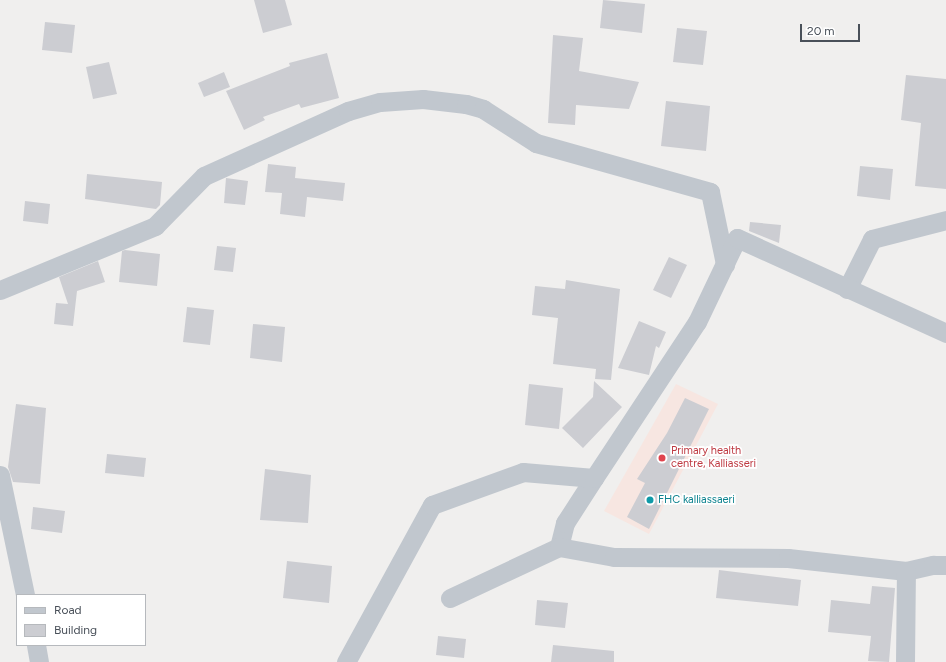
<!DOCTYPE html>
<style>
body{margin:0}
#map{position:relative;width:946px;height:662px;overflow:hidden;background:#f0efee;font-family:Figtree,sans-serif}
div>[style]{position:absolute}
.medical>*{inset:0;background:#f7e6e1}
.building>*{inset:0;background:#cccdd2}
.minor>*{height:19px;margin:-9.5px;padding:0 9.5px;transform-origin:9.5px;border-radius:9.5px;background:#c1c7ce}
.dots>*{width:11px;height:11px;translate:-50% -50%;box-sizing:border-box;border:2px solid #fff;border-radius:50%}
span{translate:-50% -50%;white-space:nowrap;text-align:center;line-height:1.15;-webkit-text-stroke:3.5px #fff;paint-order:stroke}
.health-label{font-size:11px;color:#be3a42}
.left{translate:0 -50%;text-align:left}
.culture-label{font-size:11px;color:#0d838f}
.legend{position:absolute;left:16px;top:594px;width:130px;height:52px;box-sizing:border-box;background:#fff;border:1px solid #b6b9bd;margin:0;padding:5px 7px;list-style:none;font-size:12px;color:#495059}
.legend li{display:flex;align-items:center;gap:8px;height:20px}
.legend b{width:20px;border:1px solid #b6b9bd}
.scale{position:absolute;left:800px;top:24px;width:60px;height:18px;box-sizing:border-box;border:2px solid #495059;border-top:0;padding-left:5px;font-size:12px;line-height:14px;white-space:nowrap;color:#495059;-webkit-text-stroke:3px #fff;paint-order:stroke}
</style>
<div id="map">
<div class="medical">
<div style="clip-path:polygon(676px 384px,718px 404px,649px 534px,604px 511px)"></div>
</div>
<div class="building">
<div style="clip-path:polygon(254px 0,285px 0,292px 25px,263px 33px)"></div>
<div style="clip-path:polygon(603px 0,645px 4px,642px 33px,600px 28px)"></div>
<div style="clip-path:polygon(45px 22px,75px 25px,72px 53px,42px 50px)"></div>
<div style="clip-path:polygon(677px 28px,707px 31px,703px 65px,673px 62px)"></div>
<div style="clip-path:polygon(553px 35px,583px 38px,579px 71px,639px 82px,629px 109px,576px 105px,575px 125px,548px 123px)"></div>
<div style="clip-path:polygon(327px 53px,339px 98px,301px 108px,299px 104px,263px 117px,265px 120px,244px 130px,226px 91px,290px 66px,289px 63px)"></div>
<div style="clip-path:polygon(109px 62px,117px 94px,93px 99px,86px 67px)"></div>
<div style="clip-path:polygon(224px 72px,230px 87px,204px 97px,198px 83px)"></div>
<div style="clip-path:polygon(906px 75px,946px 79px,946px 189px,915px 186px,921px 123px,901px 120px)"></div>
<div style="clip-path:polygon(666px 101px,710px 106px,706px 151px,661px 146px)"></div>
<div style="clip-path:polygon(268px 164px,296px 167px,295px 178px,345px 183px,343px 201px,307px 197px,305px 217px,280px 214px,282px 193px,265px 192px)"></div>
<div style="clip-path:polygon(860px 166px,893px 169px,890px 200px,857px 196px)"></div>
<div style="clip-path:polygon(87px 174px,162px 182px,160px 205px,156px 209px,85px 199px)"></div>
<div style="clip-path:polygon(226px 178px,248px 181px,245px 205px,224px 203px)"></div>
<div style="clip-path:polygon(25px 201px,50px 204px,48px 224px,23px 221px)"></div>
<div style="clip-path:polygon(750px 222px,781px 225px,779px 243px,749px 231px)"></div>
<div style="clip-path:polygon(217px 246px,236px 248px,233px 272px,214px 270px)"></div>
<div style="clip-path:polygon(125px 250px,160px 254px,157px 286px,119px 282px,122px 251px)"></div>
<div style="clip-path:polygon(669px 257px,687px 265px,671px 298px,653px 290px)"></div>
<div style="clip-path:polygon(98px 261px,105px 282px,77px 291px,73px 326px,54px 324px,56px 303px,68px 304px,59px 277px)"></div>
<div style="clip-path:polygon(566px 280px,620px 289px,611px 380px,595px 379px,596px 369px,553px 364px,558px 318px,532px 315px,535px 286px,565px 289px)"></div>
<div style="clip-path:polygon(187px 307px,214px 310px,210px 345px,183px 342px)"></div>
<div style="clip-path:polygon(639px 321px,666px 332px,659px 348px,656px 346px,649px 375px,618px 368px)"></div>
<div style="clip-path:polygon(253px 324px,285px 327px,282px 362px,250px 358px)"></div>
<div style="clip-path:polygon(594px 381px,622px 407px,583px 448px,562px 428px,593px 397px)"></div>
<div style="clip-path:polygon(529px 384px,563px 388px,559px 429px,525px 425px)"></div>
<div style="clip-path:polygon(685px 398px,709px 409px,649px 529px,627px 517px,645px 483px,637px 479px,667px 433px)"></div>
<div style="clip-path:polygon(16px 404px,46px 408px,40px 484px,13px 482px,8px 467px)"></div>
<div style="clip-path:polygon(107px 454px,146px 458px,144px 477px,105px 473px)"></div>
<div style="clip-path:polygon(265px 469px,311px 475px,308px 523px,260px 520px)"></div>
<div style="clip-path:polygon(33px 507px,65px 511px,62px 533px,31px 529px)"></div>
<div style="clip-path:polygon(287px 561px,332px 566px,329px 603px,283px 598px)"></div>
<div style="clip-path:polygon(719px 570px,801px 580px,798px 606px,716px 598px)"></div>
<div style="clip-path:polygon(872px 586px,895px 588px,889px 662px,868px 661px,871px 636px,828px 632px,831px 600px,870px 604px)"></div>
<div style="clip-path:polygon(537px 600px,568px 603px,565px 628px,535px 625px)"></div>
<div style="clip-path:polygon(438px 636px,466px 639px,464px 658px,436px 655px)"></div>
<div style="clip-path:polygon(553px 645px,614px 651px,614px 662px,551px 662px)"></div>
</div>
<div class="minor">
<div style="left:847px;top:289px;width:56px;rotate:-63.4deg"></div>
<div style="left:872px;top:239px;width:76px;rotate:-14.4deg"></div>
<div style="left:0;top:290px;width:168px;rotate:-22.4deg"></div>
<div style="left:155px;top:226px;width:70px;rotate:-45.6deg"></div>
<div style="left:204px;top:176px;width:158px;rotate:-24.3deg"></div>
<div style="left:348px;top:111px;width:33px;rotate:-16deg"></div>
<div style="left:380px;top:102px;width:43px;rotate:-4deg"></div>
<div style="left:423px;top:99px;width:43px;rotate:6.6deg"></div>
<div style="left:466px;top:104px;width:18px;rotate:16deg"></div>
<div style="left:483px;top:109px;width:63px;rotate:32.7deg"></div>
<div style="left:536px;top:143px;width:181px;rotate:15.7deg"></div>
<div style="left:710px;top:192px;width:74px;rotate:78.2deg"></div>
<div style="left:0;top:475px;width:123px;rotate:78.2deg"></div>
<div style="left:559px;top:547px;width:25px;rotate:-76deg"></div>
<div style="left:565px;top:523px;width:54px;rotate:-57.2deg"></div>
<div style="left:450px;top:598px;width:120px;rotate:-25.1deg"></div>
<div style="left:559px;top:547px;width:56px;rotate:10.3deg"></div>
<div style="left:614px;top:557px;width:174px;rotate:0.3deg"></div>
<div style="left:788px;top:558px;width:119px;rotate:6.3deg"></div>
<div style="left:906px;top:571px;width:28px;rotate:-13deg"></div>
<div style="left:933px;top:565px;width:13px"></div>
<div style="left:36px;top:645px;width:17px;rotate:80deg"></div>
<div style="left:346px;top:662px;width:179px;rotate:-61.3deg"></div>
<div style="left:432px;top:505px;width:97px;rotate:-19.9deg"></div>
<div style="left:523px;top:472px;width:71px;rotate:4.8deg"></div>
<div style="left:594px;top:478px;width:187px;rotate:-56.6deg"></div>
<div style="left:697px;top:322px;width:93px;rotate:-64.5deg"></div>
<div style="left:737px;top:238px;width:230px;rotate:24.4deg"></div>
<div style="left:905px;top:662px;width:91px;rotate:-89.4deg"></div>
</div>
<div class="dots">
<div style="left:662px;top:458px;background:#e0444e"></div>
<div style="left:650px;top:500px;background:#0f9aa8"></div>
</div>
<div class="health-label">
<span class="left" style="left:671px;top:458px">Primary health<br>centre, Kalliasseri</span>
</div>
<div class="culture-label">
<span class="left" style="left:658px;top:500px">FHC kalliassaeri</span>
</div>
<ul class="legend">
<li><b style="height:5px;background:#c1c7ce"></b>Road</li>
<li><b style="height:11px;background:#cccdd2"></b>Building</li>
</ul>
<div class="scale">20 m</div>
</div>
